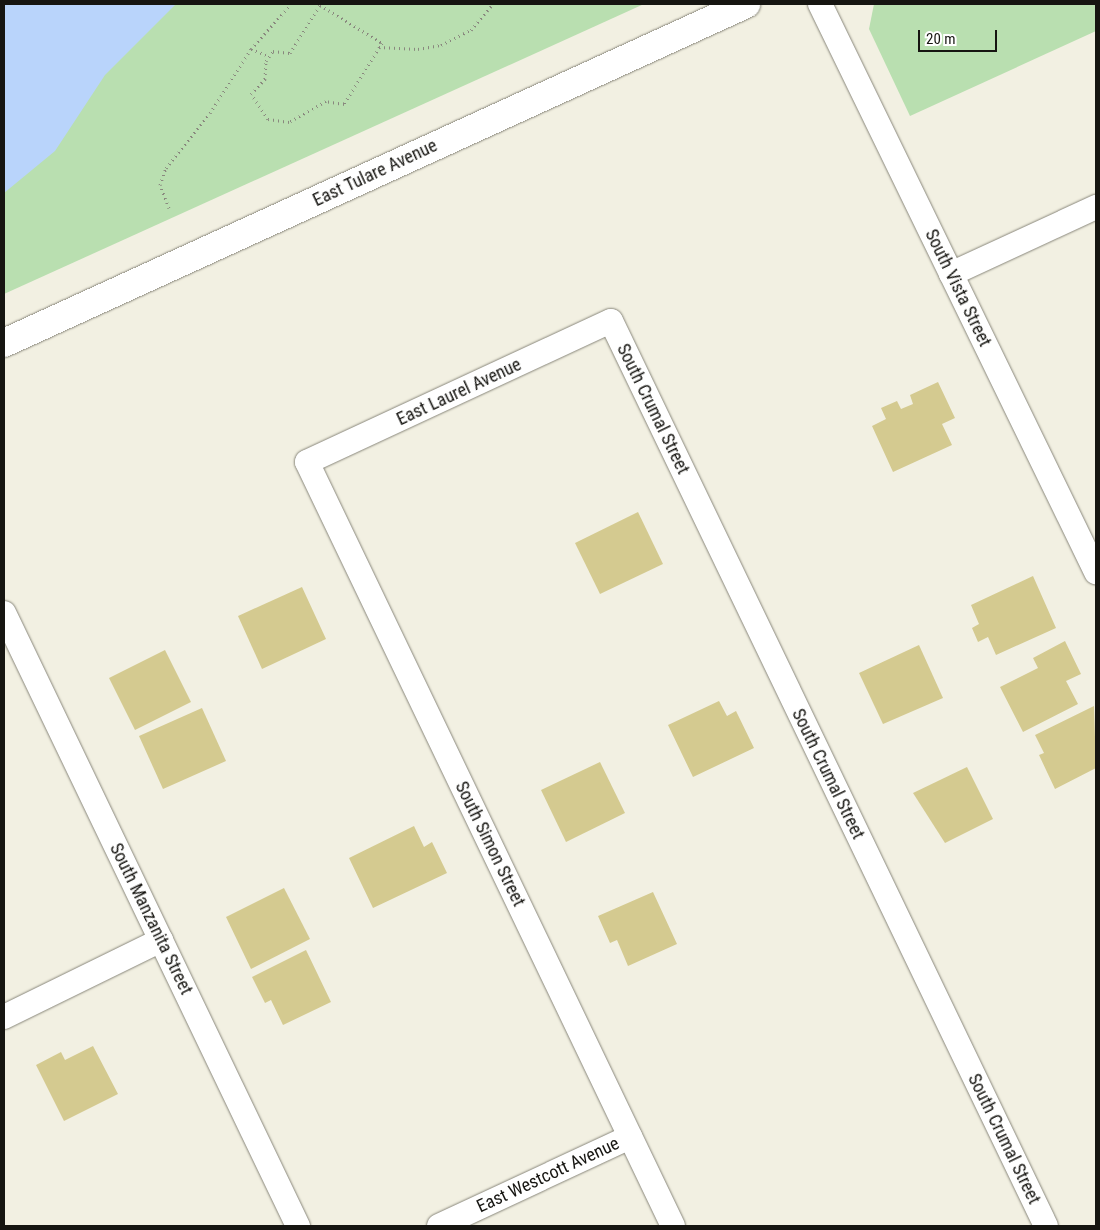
<!DOCTYPE html>
<style>
body{margin:0}
#map{position:relative;width:1100px;height:1230px;overflow:hidden;background:#f2f0e2;font-family:"Roboto Condensed",sans-serif}
div>[style]{position:absolute}
.green>*{inset:0;background:#b9dfb0}
.water>*{inset:0;background:#b9d4fb}
.building>*{inset:0;background:#d4ca90}
.path>*{height:3px;margin-top:-1.5px;transform-origin:0;background:repeating-linear-gradient(90deg,#89887e 0 1px,transparent 0 5px)}
.roads{filter:drop-shadow(0 0 1px #89877b) drop-shadow(0 0 1px #89877b)}
.minor>*{height:24px;margin:-12px;padding:0 12px;transform-origin:12px;border-radius:12px;background:#fff}
.tertiary>*{height:28px;margin:-14px;padding:0 14px;transform-origin:14px;border-radius:14px;background:#fff}
span{translate:-50% -50%;white-space:nowrap;text-align:center;line-height:1.15;-webkit-text-stroke:5px #fff;paint-order:stroke}
.street-label{font-size:18px;color:#161511}
.frame{position:absolute;inset:0;border:5px solid #161511;pointer-events:none}
.scale{position:absolute;left:918px;top:30px;width:79px;height:22px;box-sizing:border-box;border:2px solid #161511;border-top:0;padding-left:6px;font-size:15px;line-height:18px;white-space:nowrap;color:#161511;-webkit-text-stroke:4px #fff;paint-order:stroke}
</style>
<div id="map">
<div class="green">
<div style="clip-path:polygon(4px 4px,644px 4px,4px 294px)"></div>
<div style="clip-path:polygon(874px 4px,1096px 4px,1096px 31px,910px 116px,869px 29px)"></div>
</div>
<div class="water">
<div style="clip-path:polygon(4px 4px,176px 4px,105px 75px,55px 151px,4px 193px)"></div>
</div>
<div class="building">
<div style="clip-path:polygon(938px 382px,955px 418px,942px 424px,952px 445px,893px 472px,872px 426px,886px 419px,881px 408px,897px 401px,901px 409px,913px 404px,910px 395px)"></div>
<div style="clip-path:polygon(638px 512px,663px 564px,600px 594px,575px 543px)"></div>
<div style="clip-path:polygon(1033px 576px,1056px 628px,996px 655px,988px 637px,978px 642px,972px 628px,979px 624px,971px 605px)"></div>
<div style="clip-path:polygon(302px 587px,326px 639px,262px 669px,238px 616px)"></div>
<div style="clip-path:polygon(1065px 641px,1081px 674px,1066px 681px,1078px 704px,1023px 732px,1000px 687px,1038px 668px,1033px 658px)"></div>
<div style="clip-path:polygon(919px 645px,943px 698px,883px 724px,859px 673px)"></div>
<div style="clip-path:polygon(165px 650px,191px 702px,135px 730px,109px 678px)"></div>
<div style="clip-path:polygon(719px 701px,727px 716px,736px 711px,754px 748px,693px 777px,668px 725px)"></div>
<div style="clip-path:polygon(1094px 706px,1096px 768px,1055px 789px,1039px 755px,1044px 753px,1035px 735px)"></div>
<div style="clip-path:polygon(202px 708px,226px 761px,163px 789px,139px 736px)"></div>
<div style="clip-path:polygon(600px 762px,625px 813px,566px 842px,541px 790px)"></div>
<div style="clip-path:polygon(967px 767px,993px 819px,945px 843px,913px 793px)"></div>
<div style="clip-path:polygon(414px 826px,424px 847px,432px 842px,447px 873px,373px 908px,349px 858px)"></div>
<div style="clip-path:polygon(284px 888px,310px 939px,251px 969px,226px 917px)"></div>
<div style="clip-path:polygon(653px 892px,677px 944px,628px 966px,617px 940px,610px 943px,598px 916px)"></div>
<div style="clip-path:polygon(306px 950px,331px 1002px,283px 1025px,271px 1000px,265px 1003px,252px 977px)"></div>
<div style="clip-path:polygon(93px 1046px,118px 1094px,64px 1121px,36px 1065px,61px 1052px,65px 1060px)"></div>
</div>
<div class="path">
<div style="left:320px;top:5px;width:73px;rotate:31.5deg"></div>
<div style="left:382px;top:43px;width:72px;rotate:121.9deg"></div>
<div style="left:344px;top:104px;width:18px;rotate:-171deg"></div>
<div style="left:326px;top:101px;width:43px;rotate:150.4deg"></div>
<div style="left:289px;top:122px;width:21px;rotate:-172deg"></div>
<div style="left:268px;top:119px;width:30px;rotate:-124deg"></div>
<div style="left:251px;top:94px;width:21px;rotate:-47deg"></div>
<div style="left:265px;top:79px;width:18px;rotate:-87deg"></div>
<div style="left:266px;top:61px;width:12px;rotate:-55deg"></div>
<div style="left:273px;top:51px;width:17px;rotate:7deg"></div>
<div style="left:290px;top:53px;width:57px;rotate:-58deg"></div>
<div style="left:379px;top:47px;width:39px;rotate:3deg"></div>
<div style="left:418px;top:49px;width:23px;rotate:-10deg"></div>
<div style="left:441px;top:45px;width:34px;rotate:-27deg"></div>
<div style="left:471px;top:30px;width:34px;rotate:-50deg"></div>
<div style="left:251px;top:49px;width:60px;rotate:-48.4deg"></div>
<div style="left:169px;top:208px;width:25px;rotate:-111deg"></div>
<div style="left:160px;top:185px;width:18px;rotate:-71deg"></div>
<div style="left:166px;top:168px;width:70px;rotate:-51.3deg"></div>
<div style="left:210px;top:113px;width:76px;rotate:-57.4deg"></div>
<div style="left:251px;top:49px;width:19px;rotate:21deg"></div>
</div>
<div class="roads">
<div class="minor">
<div style="left:820px;top:4px;width:632px;rotate:64.08deg"></div>
<div style="left:951px;top:274px;width:160px;rotate:-24.8deg"></div>
<div style="left:4px;top:613px;width:680px;rotate:64.38deg"></div>
<div style="left:4px;top:1017px;width:175px;rotate:-26.1deg"></div>
<div style="left:439px;top:1226px;width:211px;rotate:-25deg"></div>
<div style="left:673px;top:1226px;width:847px;rotate:-115.6deg"></div>
<div style="left:307px;top:462px;width:335px;rotate:-24.9deg"></div>
<div style="left:611px;top:321px;width:1004px;rotate:64.33deg"></div>
</div>
<div class="tertiary">
<div style="left:4px;top:343px;width:816px;rotate:-24.55deg"></div>
</div>
</div>
<div class="street-label">
<span style="left:375px;top:173px;rotate:-25deg">East Tulare Avenue</span>
<span style="left:958px;top:288px;rotate:64deg">South Vista Street</span>
<span style="left:459px;top:392px;rotate:-25deg">East Laurel Avenue</span>
<span style="left:653px;top:409px;rotate:64deg">South Crumal Street</span>
<span style="left:828px;top:774px;rotate:64deg">South Crumal Street</span>
<span style="left:490px;top:844px;rotate:64deg">South Simon Street</span>
<span style="left:151px;top:919px;rotate:64deg">South Manzanita Street</span>
<span style="left:1004px;top:1139px;rotate:64deg">South Crumal Street</span>
<span style="left:548px;top:1175px;rotate:-25deg">East Westcott Avenue</span>
</div>
<div class="frame"></div>
<div class="scale">20 m</div>
</div>
